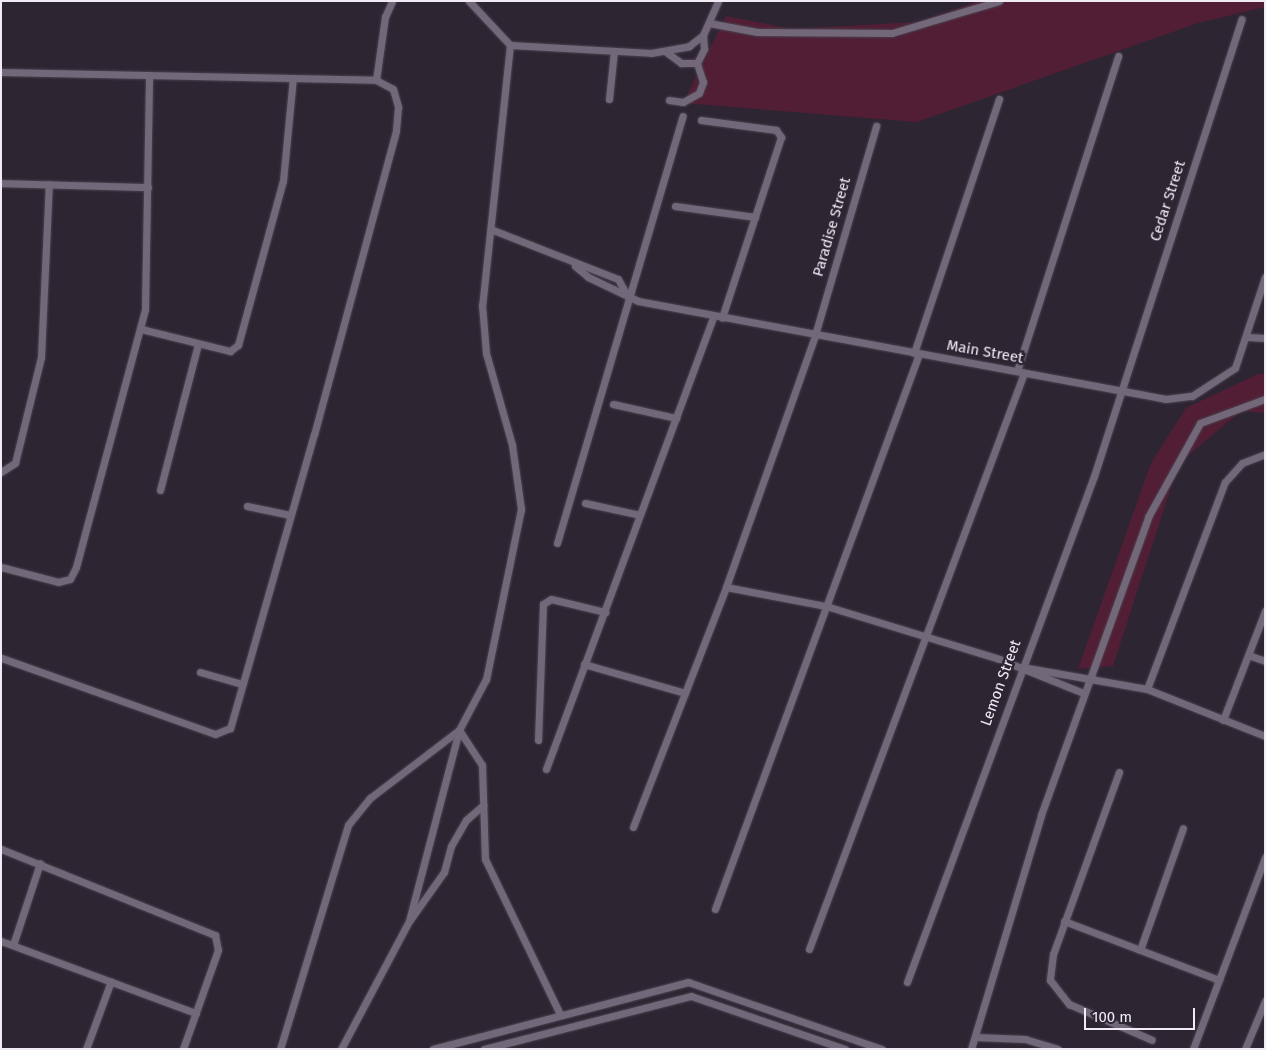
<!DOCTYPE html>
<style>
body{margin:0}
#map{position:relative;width:1266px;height:1050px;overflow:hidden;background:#2e2533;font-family:"Fira Sans",sans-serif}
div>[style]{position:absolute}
.green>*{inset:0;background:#521e35}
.roads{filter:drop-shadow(0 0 1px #4b434f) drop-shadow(0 0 1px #4b434f)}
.minor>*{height:7px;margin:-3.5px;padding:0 3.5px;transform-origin:3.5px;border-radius:3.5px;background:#726879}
span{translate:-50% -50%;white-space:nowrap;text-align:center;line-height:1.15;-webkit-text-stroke:5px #2e2533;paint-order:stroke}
.street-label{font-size:15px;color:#f1ebf5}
.frame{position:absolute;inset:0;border:2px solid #f1ebf5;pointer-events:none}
.scale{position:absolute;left:1084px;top:1008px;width:111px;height:22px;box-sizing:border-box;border:2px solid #f1ebf5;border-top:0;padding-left:6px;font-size:15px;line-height:18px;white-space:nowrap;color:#f1ebf5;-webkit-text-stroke:4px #2e2533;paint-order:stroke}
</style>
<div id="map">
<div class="green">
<div style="clip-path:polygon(979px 1px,1265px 1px,1265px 7px,1198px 23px,917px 122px,683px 103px,726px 16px,792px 29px,917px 22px)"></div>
<div style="clip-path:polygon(1258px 374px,1265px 374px,1265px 413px,1241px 411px,1179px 463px,1113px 666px,1078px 669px,1151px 463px,1186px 408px)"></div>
</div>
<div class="roads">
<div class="minor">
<div style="left:469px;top:1px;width:60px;rotate:47deg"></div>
<div style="left:510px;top:45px;width:141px;rotate:3.2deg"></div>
<div style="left:651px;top:53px;width:39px;rotate:-10deg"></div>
<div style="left:689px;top:46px;width:18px;rotate:-38deg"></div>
<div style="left:703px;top:35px;width:37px;rotate:-66deg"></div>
<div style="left:709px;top:23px;width:49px;rotate:10.6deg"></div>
<div style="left:757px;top:32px;width:135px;rotate:0.4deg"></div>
<div style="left:892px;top:33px;width:112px;rotate:-16.7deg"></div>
<div style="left:510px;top:45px;width:262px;rotate:96.1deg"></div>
<div style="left:482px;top:305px;width:48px;rotate:85.2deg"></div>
<div style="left:486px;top:353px;width:96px;rotate:74.2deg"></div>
<div style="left:512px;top:445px;width:65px;rotate:82deg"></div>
<div style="left:521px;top:509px;width:174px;rotate:101.6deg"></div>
<div style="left:486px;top:679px;width:58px;rotate:117.9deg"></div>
<div style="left:459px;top:730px;width:42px;rotate:56.7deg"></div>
<div style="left:482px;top:765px;width:94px;rotate:88.2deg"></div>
<div style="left:485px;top:859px;width:172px;rotate:64.2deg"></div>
<div style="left:666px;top:52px;width:19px;rotate:36deg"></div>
<div style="left:681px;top:63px;width:16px"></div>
<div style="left:697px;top:63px;width:16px;rotate:-63deg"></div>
<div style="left:704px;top:49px;width:14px;rotate:-94deg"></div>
<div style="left:1px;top:72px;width:375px;rotate:1.2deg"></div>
<div style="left:376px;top:80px;width:19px;rotate:28deg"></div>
<div style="left:393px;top:89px;width:19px;rotate:74deg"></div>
<div style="left:398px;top:107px;width:24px;rotate:95deg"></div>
<div style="left:396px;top:131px;width:314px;rotate:105.1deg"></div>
<div style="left:314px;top:434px;width:306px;rotate:105.9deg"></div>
<div style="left:230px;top:728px;width:16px;rotate:158deg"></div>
<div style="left:215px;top:734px;width:227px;rotate:-160.4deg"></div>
<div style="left:376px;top:80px;width:64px;rotate:-81.9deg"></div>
<div style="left:385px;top:17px;width:17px;rotate:-66deg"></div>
<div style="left:609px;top:99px;width:48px;rotate:-84.1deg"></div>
<div style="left:669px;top:100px;width:14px;rotate:8deg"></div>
<div style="left:683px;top:102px;width:18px;rotate:-29deg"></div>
<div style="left:699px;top:93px;width:12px;rotate:-70deg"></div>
<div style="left:703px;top:82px;width:20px;rotate:-108deg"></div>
<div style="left:701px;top:120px;width:76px;rotate:7.6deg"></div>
<div style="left:776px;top:130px;width:9px;rotate:54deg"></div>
<div style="left:781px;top:137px;width:190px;rotate:108.1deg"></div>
<div style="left:1px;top:183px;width:147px;rotate:1.6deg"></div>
<div style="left:675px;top:206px;width:81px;rotate:7.8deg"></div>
<div style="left:493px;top:230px;width:134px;rotate:21.4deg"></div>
<div style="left:618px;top:279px;width:21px;rotate:61deg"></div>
<div style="left:575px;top:266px;width:17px;rotate:40deg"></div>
<div style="left:588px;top:277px;width:55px;rotate:25.6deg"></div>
<div style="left:638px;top:301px;width:537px;rotate:10.51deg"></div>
<div style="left:1166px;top:399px;width:26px;rotate:-7deg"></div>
<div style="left:1192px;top:396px;width:51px;rotate:-33.1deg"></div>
<div style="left:1235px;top:368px;width:96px;rotate:-71.8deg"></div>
<div style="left:141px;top:329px;width:92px;rotate:13.9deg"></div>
<div style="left:230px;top:351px;width:10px;rotate:-37deg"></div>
<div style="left:238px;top:345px;width:170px;rotate:-74.7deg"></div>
<div style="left:283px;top:181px;width:103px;rotate:-84.5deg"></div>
<div style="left:1248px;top:337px;width:17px;rotate:3deg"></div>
<div style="left:914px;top:353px;width:268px;rotate:-71.5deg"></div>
<div style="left:1017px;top:371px;width:331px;rotate:-72.2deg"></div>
<div style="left:613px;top:404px;width:65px;rotate:12.5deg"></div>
<div style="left:1px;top:472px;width:17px;rotate:-33deg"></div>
<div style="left:15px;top:463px;width:109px;rotate:-76.2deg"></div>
<div style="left:41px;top:357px;width:173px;rotate:-87.4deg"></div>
<div style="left:160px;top:490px;width:151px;rotate:-75.4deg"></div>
<div style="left:585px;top:503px;width:56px;rotate:12.3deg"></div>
<div style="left:247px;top:506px;width:44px;rotate:11.8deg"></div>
<div style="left:557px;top:543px;width:445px;rotate:-73.6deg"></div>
<div style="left:1px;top:567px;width:59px;rotate:14.7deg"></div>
<div style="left:58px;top:582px;width:12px;rotate:-14deg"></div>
<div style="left:70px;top:579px;width:13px;rotate:-63deg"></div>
<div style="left:76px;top:567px;width:267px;rotate:-75deg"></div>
<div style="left:145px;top:309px;width:234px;rotate:-89deg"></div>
<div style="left:726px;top:587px;width:102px;rotate:10.8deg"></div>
<div style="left:826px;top:606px;width:181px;rotate:17deg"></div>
<div style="left:999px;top:659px;width:91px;rotate:22deg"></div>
<div style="left:1248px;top:655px;width:18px;rotate:19deg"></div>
<div style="left:584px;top:664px;width:105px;rotate:16deg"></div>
<div style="left:1022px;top:667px;width:127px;rotate:10deg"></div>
<div style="left:1147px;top:689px;width:127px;rotate:21.7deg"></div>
<div style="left:200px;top:672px;width:44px;rotate:15.9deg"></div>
<div style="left:1147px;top:689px;width:221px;rotate:-69.4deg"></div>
<div style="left:1225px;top:482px;width:25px;rotate:-48deg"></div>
<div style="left:1242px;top:463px;width:25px;rotate:-21deg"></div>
<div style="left:1223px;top:720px;width:117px;rotate:-68.9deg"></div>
<div style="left:538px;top:740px;width:136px;rotate:-87.9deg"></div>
<div style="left:543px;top:604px;width:9px;rotate:-32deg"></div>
<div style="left:551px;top:599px;width:56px;rotate:13.5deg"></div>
<div style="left:546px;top:769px;width:483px;rotate:-69.7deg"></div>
<div style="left:1119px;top:772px;width:194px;rotate:109.9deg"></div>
<div style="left:1053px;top:954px;width:26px;rotate:97deg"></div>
<div style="left:1050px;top:980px;width:31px;rotate:52deg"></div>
<div style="left:1069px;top:1004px;width:90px;rotate:23.4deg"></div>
<div style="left:633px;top:827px;width:257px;rotate:-68.8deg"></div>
<div style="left:726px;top:587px;width:267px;rotate:-70.5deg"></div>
<div style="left:815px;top:335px;width:218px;rotate:-73.7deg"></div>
<div style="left:1px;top:849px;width:231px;rotate:21.9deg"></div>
<div style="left:215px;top:935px;width:15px;rotate:79deg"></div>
<div style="left:218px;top:950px;width:105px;rotate:109.5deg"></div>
<div style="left:715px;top:909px;width:591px;rotate:-69.82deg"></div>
<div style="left:410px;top:920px;width:59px;rotate:-54.7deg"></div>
<div style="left:444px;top:872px;width:27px;rotate:-75deg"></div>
<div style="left:451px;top:846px;width:30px;rotate:-60deg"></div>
<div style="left:466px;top:820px;width:23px;rotate:-41deg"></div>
<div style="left:1064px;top:921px;width:166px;rotate:20.8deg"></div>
<div style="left:1px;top:941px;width:208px;rotate:20.3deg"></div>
<div style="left:13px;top:945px;width:86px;rotate:-71.8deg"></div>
<div style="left:809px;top:949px;width:615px;rotate:-69.53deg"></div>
<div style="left:1140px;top:950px;width:129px;rotate:-70.6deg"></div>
<div style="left:907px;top:982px;width:539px;rotate:-69.72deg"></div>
<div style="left:1094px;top:476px;width:480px;rotate:-72.1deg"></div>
<div style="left:975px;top:1037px;width:50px;rotate:2.3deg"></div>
<div style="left:1025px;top:1039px;width:34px;rotate:17deg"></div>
<div style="left:86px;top:1049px;width:72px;rotate:-69.8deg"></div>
<div style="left:280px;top:1049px;width:234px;rotate:-73.1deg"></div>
<div style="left:348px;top:825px;width:35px;rotate:-51deg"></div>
<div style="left:370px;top:798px;width:112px;rotate:-37.4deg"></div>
<div style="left:341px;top:1049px;width:145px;rotate:-62deg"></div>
<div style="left:409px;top:921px;width:197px;rotate:-75.3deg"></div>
<div style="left:433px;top:1049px;width:264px;rotate:-14.7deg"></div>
<div style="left:688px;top:982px;width:205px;rotate:19.1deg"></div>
<div style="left:484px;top:1049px;width:214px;rotate:-14.4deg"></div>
<div style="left:691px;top:996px;width:163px;rotate:19deg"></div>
<div style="left:971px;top:1049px;width:244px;rotate:-73.3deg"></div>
<div style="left:1041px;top:815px;width:317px;rotate:-70.2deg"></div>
<div style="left:1148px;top:517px;width:107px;rotate:-61deg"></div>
<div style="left:1200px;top:423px;width:69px;rotate:-20.3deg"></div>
<div style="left:1193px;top:1049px;width:205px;rotate:-69.4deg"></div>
<div style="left:1245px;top:1049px;width:52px;rotate:-67.4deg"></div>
</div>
</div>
<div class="street-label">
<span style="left:1168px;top:201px;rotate:-72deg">Cedar Street</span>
<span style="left:832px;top:227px;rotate:-74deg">Paradise Street</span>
<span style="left:985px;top:352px;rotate:10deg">Main Street</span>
<span style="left:1001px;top:683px;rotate:-70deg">Lemon Street</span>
</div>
<div class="frame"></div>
<div class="scale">100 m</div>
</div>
